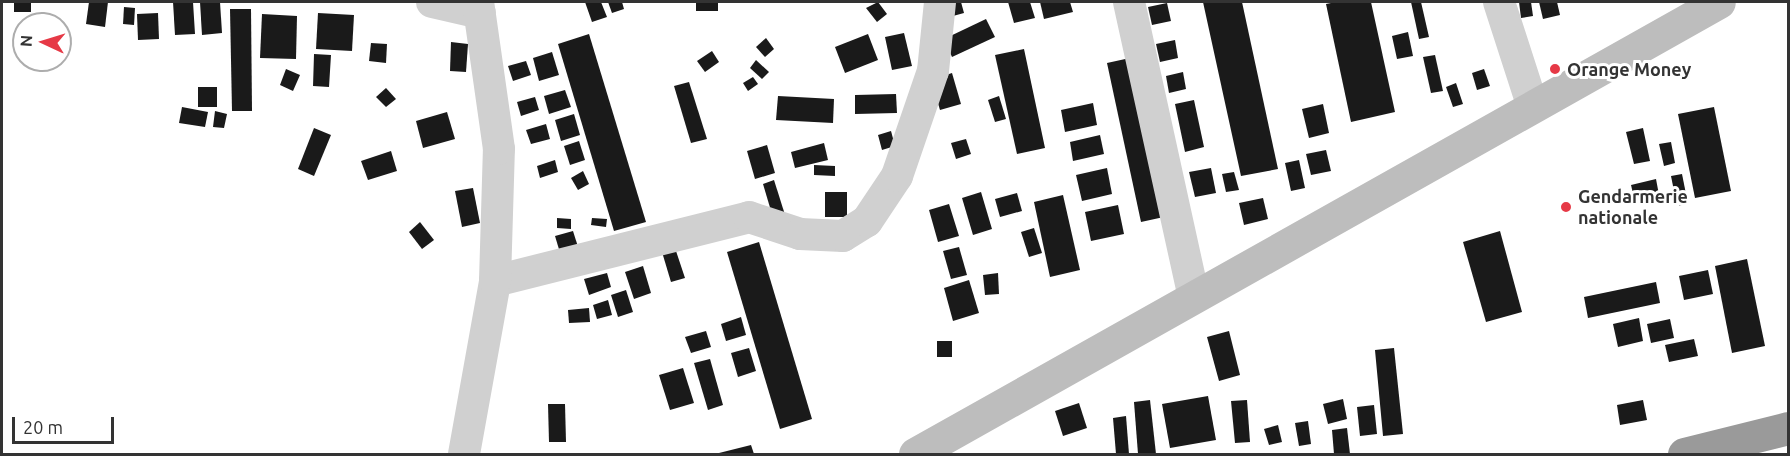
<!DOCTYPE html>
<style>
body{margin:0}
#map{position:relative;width:1790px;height:456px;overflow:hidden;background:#fff;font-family:Ubuntu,sans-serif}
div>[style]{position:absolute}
.building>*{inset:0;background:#1a1a1a}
.street>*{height:32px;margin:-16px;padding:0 16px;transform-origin:16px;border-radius:16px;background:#d0d0d0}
.secondary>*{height:33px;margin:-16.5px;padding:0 16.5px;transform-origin:16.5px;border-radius:16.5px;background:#bdbdbd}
.highway>*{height:33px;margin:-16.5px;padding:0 16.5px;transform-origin:16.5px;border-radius:16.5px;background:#9a9a9a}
.dots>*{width:16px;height:16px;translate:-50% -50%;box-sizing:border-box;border:3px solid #fff;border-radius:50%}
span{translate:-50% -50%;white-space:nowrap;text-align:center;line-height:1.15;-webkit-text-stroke:6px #fff;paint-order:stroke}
.poi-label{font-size:18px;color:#333;font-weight:700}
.left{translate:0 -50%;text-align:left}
.frame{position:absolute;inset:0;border:3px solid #333;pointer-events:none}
.north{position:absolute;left:12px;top:12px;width:60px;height:60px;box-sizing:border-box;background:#fff;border:2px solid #adadad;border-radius:50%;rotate:274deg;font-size:16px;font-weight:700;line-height:24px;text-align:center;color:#333}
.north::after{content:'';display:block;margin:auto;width:21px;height:27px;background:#e63946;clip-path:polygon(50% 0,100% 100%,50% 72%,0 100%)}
.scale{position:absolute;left:12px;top:417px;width:102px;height:27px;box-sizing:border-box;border:3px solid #333;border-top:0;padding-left:8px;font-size:18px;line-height:21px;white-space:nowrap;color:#333;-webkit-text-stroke:4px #fff;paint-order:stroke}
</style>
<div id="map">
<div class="building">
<div style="clip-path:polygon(14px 2px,31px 2px,31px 12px,14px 12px)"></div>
<div style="clip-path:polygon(89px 2px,108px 2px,105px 27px,86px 24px)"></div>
<div style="clip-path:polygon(173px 2px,193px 2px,195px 34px,175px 35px)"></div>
<div style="clip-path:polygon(200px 2px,220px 2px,222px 33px,202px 35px)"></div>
<div style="clip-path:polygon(585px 2px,601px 2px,607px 17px,592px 22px)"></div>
<div style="clip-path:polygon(608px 2px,622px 2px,624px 9px,612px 13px)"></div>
<div style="clip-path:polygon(696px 2px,718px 2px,718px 11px,696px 11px)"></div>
<div style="clip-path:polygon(878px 2px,887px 14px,877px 22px,866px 8px)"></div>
<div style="clip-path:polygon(949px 2px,961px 2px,964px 13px,953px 16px)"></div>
<div style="clip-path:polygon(1008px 2px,1030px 2px,1035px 18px,1014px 23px)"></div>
<div style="clip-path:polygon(1040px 2px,1070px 2px,1073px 12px,1044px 19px)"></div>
<div style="clip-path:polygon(1203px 2px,1242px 2px,1278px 169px,1241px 176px)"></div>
<div style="clip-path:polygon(1336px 2px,1371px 2px,1395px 112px,1351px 122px,1326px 4px)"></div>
<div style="clip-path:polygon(1411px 2px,1421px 2px,1429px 37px,1419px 39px)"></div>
<div style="clip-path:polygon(1519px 2px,1531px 2px,1533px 16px,1521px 18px)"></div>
<div style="clip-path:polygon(1539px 2px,1557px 2px,1560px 15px,1543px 19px)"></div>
<div style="clip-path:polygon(1167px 3px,1171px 21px,1152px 25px,1148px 7px)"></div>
<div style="clip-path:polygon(124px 7px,135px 8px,134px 25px,123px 24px)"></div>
<div style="clip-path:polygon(230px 9px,251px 9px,252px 111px,232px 111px)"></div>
<div style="clip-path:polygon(158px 13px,159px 39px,138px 40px,137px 14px)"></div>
<div style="clip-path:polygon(318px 13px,354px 15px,352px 51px,316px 49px)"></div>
<div style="clip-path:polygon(262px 14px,297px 16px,296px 59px,260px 58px)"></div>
<div style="clip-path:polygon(986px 19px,995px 37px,952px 57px,944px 39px)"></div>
<div style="clip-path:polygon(1408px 32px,1413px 56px,1397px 59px,1392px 36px)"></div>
<div style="clip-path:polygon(904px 33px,912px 66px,892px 70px,885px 37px)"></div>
<div style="clip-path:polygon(589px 34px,646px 222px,614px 231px,558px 44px)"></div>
<div style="clip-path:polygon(868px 34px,878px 60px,845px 73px,835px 47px)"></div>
<div style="clip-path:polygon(766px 38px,774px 49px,765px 57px,756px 47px)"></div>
<div style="clip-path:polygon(1175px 40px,1178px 58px,1160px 62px,1156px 44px)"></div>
<div style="clip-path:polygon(451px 42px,468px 44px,466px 72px,450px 71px)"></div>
<div style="clip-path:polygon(371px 43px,387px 44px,386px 63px,369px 61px)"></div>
<div style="clip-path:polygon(1024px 49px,1045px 148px,1017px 154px,995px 55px)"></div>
<div style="clip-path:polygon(712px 51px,719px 62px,705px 72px,697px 61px)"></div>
<div style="clip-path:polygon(552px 52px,559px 75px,539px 81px,533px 58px)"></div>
<div style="clip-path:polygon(314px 54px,331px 55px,329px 87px,313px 86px)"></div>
<div style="clip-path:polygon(1435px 55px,1443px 91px,1431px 93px,1423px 57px)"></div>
<div style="clip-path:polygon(1139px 56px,1173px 215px,1141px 222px,1107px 63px)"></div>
<div style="clip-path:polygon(756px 60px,769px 72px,762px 79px,750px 68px)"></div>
<div style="clip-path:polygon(526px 61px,531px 75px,513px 81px,508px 66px)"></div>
<div style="clip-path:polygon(286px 69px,300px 75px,293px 91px,280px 85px)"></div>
<div style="clip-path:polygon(1484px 69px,1490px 86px,1477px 90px,1472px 73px)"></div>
<div style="clip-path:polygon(1183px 72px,1186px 89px,1169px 93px,1166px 76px)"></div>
<div style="clip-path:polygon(952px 73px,961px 104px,940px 110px,931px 80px)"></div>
<div style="clip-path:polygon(753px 77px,758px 84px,748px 91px,743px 83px)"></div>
<div style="clip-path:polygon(689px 82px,707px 139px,691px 143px,674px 86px)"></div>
<div style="clip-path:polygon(1456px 83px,1463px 104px,1453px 107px,1446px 87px)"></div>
<div style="clip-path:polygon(198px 87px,217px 87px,217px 107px,198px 107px)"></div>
<div style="clip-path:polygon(386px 88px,396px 99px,386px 107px,376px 97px)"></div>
<div style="clip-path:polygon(565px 90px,571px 107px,549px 114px,544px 96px)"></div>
<div style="clip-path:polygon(896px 94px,897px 113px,855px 114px,855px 95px)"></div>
<div style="clip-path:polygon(778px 96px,834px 99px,833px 123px,776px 120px)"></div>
<div style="clip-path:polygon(999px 96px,1006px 119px,995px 122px,988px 100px)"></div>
<div style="clip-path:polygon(535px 97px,539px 110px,521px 116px,517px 102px)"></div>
<div style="clip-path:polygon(1194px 100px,1204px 147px,1185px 152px,1175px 104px)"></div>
<div style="clip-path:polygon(1093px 103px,1097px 125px,1065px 132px,1061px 110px)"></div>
<div style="clip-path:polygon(1323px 104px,1329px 133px,1309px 138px,1302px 109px)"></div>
<div style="clip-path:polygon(182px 107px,208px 112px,205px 127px,179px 123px)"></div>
<div style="clip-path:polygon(1714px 107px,1731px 191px,1695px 198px,1678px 114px)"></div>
<div style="clip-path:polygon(215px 111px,227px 114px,224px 128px,213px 127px)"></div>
<div style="clip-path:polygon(447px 112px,455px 139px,423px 148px,416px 121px)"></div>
<div style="clip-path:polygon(574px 114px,580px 135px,561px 141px,555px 120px)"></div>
<div style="clip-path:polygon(546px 124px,550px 139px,531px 144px,526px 130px)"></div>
<div style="clip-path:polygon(314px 128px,331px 135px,314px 176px,298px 169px)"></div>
<div style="clip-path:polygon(1643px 128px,1650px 161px,1634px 164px,1626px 132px)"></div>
<div style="clip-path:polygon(891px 131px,895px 146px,882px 150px,878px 135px)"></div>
<div style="clip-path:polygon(1100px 135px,1104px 154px,1073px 161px,1070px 142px)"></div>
<div style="clip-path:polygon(966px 139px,971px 154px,956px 159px,951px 143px)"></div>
<div style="clip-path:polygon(579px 141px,585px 160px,570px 165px,564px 146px)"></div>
<div style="clip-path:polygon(1671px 142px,1675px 163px,1664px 166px,1659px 144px)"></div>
<div style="clip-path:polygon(824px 143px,828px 160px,795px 168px,791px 152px)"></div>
<div style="clip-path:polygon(767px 145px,775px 173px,755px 179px,747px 151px)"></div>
<div style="clip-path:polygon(1326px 150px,1331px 171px,1311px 175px,1306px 154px)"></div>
<div style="clip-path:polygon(391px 151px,397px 171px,368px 180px,361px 161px)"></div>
<div style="clip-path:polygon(555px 160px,558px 172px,540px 178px,537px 166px)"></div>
<div style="clip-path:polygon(1299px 160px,1305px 188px,1291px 191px,1285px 163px)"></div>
<div style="clip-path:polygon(814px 165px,835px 166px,835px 176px,814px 175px)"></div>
<div style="clip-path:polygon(1107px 168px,1112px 194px,1082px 201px,1076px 175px)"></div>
<div style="clip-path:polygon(1211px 168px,1216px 193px,1195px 197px,1189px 172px)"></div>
<div style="clip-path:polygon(583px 171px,589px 184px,578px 190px,571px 178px)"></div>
<div style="clip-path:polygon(1234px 172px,1239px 190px,1226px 192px,1222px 174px)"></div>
<div style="clip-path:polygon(1682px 174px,1688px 204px,1677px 206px,1671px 176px)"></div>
<div style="clip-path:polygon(1656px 179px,1660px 200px,1636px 206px,1631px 185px)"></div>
<div style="clip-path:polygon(774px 180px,786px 218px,774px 221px,763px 184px)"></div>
<div style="clip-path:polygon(473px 188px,480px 223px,462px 227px,455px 191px)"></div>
<div style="clip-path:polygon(825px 192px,847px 192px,847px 217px,825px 217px)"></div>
<div style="clip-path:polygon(981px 192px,992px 229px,973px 235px,962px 198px)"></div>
<div style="clip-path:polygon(1017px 193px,1022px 211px,1000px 217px,995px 199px)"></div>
<div style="clip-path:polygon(1063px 195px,1080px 270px,1050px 277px,1034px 202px)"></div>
<div style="clip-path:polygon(1263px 198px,1268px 219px,1244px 225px,1239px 203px)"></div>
<div style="clip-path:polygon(949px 204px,959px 236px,938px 242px,929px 210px)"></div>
<div style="clip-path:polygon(1118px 205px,1124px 234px,1091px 241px,1085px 212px)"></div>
<div style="clip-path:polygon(557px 218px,571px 219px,571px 229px,557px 228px)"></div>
<div style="clip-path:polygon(592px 218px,607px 219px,606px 227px,591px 225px)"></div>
<div style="clip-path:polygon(420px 222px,434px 240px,422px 249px,409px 232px)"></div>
<div style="clip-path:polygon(1034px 228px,1042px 253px,1029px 257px,1021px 232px)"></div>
<div style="clip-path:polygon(573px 231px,579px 250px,561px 256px,555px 236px)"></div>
<div style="clip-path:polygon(1500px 231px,1522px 312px,1486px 322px,1463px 242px)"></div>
<div style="clip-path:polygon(759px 242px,812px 419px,780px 429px,727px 252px)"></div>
<div style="clip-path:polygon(959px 247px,967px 275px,951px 279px,943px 251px)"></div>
<div style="clip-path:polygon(675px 248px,685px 278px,671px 282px,662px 252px)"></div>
<div style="clip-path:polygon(1747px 259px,1765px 346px,1732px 353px,1715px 266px)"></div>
<div style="clip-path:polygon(643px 266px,651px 293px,634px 299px,625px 272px)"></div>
<div style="clip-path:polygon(1708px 270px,1713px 294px,1684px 300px,1679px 276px)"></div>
<div style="clip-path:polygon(607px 273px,611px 287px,589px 295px,584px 279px)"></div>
<div style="clip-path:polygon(998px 273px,999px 294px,985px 295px,983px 275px)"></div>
<div style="clip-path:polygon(969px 280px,979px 313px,953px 321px,944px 288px)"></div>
<div style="clip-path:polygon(1656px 282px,1660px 303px,1588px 318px,1584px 297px)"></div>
<div style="clip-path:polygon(626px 290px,633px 312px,618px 317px,611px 295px)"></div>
<div style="clip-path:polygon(608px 300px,612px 315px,597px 319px,593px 305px)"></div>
<div style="clip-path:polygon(589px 308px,590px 322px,569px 323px,568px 310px)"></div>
<div style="clip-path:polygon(741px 317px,746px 335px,726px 341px,721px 324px)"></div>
<div style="clip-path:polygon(1639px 318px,1643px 341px,1618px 347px,1613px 324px)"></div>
<div style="clip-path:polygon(1670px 319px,1674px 338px,1651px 343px,1647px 324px)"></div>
<div style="clip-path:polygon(706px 331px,711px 347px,691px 353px,685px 337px)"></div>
<div style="clip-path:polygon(1229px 331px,1240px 375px,1219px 381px,1207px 337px)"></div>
<div style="clip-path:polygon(1694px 339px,1698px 356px,1669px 362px,1665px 345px)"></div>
<div style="clip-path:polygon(937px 341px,952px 341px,952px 357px,937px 357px)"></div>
<div style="clip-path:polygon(749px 348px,756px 371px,738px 377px,731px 353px)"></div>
<div style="clip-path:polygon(1394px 348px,1403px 434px,1383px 436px,1375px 350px)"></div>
<div style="clip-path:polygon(710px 359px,723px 405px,708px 410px,694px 363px)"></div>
<div style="clip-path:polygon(683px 368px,694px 403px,670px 410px,659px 375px)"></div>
<div style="clip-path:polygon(1208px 396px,1216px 440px,1170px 448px,1162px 404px)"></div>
<div style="clip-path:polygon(1343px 399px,1347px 419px,1328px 424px,1323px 404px)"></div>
<div style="clip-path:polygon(1150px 400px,1156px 454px,1138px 454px,1134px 402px)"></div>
<div style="clip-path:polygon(1247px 400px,1250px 442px,1235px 443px,1231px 401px)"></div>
<div style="clip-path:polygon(1643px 400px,1647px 420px,1620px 425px,1617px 405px)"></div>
<div style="clip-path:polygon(1079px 403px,1087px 428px,1063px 436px,1055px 411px)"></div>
<div style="clip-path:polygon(548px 404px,565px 404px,566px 442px,549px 442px)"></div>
<div style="clip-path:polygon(1374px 405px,1377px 434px,1360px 436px,1357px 407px)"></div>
<div style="clip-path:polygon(1126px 416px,1129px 454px,1116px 454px,1113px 418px)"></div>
<div style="clip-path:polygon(1308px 421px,1311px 444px,1299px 446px,1295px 423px)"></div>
<div style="clip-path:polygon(1278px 425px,1282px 442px,1269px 445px,1264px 429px)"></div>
<div style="clip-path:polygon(1347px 428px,1350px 454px,1334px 454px,1332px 430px)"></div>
<div style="clip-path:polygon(751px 445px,754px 454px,715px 454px)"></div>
</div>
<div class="street">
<div style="left:432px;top:2px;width:49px;rotate:12.9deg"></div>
<div style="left:1129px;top:2px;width:299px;rotate:77.6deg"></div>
<div style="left:1499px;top:2px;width:110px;rotate:72.1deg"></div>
<div style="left:495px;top:281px;width:262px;rotate:-14.1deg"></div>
<div style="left:749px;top:217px;width:54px;rotate:18.4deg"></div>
<div style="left:800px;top:234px;width:43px;rotate:2.7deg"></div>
<div style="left:843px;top:236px;width:28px;rotate:-32deg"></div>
<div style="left:867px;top:221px;width:54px;rotate:-56.3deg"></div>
<div style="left:897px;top:176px;width:111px;rotate:-71.1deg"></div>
<div style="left:933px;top:71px;width:69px;rotate:-84.2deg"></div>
<div style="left:464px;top:454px;width:176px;rotate:-79.8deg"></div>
<div style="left:495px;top:281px;width:132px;rotate:-88.3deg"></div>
<div style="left:499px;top:149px;width:148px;rotate:-98.1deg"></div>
</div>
<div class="secondary">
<div style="left:915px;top:454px;width:922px;rotate:-29.34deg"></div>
</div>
<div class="highway">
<div style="left:1684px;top:454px;width:107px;rotate:-14deg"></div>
</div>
<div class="dots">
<div style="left:1555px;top:69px;background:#e63946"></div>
<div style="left:1566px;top:207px;background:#e63946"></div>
</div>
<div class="poi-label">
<span class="left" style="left:1567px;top:69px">Orange Money</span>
<span class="left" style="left:1578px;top:207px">Gendarmerie<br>nationale</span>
</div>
<div class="frame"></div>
<div class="north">N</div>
<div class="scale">20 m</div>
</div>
